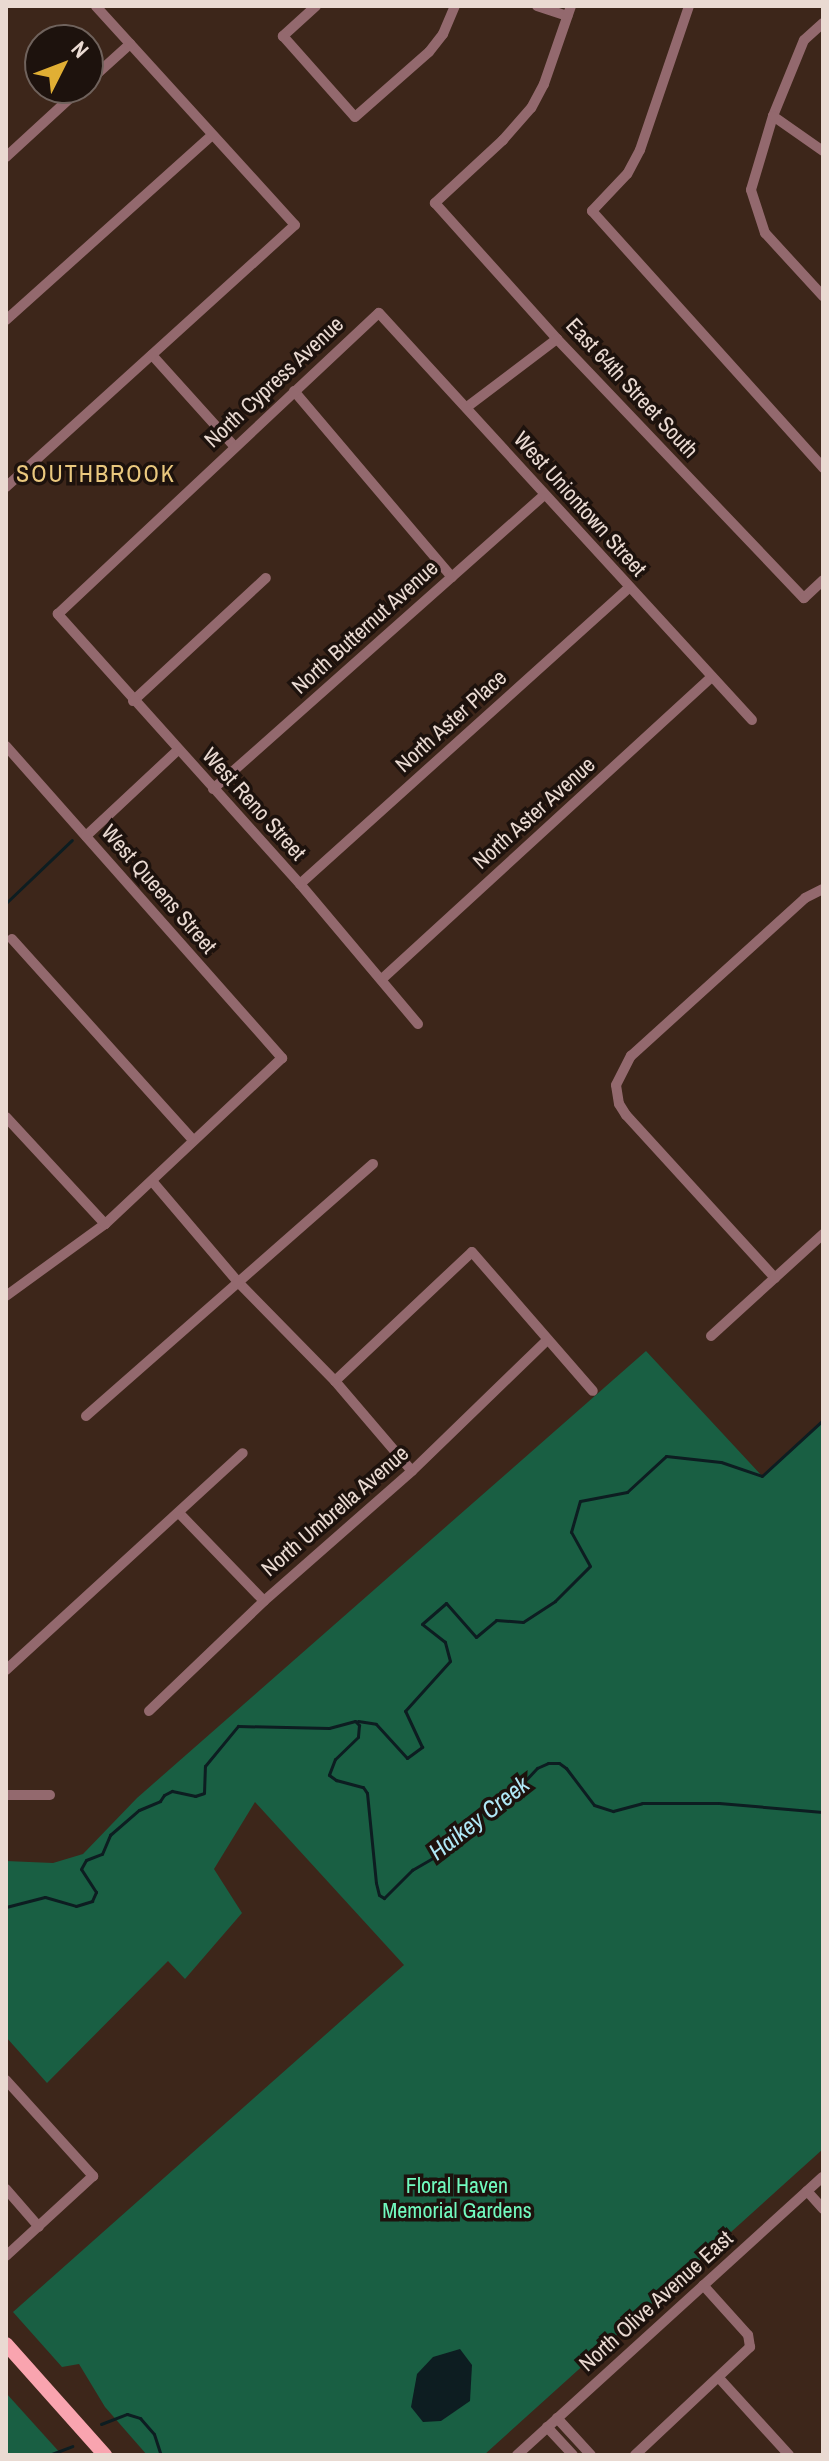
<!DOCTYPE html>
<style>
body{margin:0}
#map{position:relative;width:829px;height:2461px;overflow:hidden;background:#3d261a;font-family:"Archivo Narrow",sans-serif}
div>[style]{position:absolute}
.green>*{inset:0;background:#195f43}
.water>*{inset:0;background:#0d1d21}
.stream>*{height:3px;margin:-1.5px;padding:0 1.5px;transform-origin:1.5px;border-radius:1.5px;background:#0d1d21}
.minor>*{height:10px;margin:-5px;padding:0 5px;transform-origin:5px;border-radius:5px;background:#93696e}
.major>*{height:14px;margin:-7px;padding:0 7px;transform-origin:7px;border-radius:7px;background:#f9a4af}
span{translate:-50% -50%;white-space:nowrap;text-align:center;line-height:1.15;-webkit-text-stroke:7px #1d120d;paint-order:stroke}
.street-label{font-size:22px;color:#eadad2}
.park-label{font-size:22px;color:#71fbbf}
.neighbourhood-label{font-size:24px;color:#eac87e;letter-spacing:2px}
.water-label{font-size:24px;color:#b0e8f6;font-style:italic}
.frame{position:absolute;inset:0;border:8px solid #eadad2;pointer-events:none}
.north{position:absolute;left:24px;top:24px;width:80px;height:80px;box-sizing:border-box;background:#1d120d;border:2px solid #6f625c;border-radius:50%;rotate:48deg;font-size:22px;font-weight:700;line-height:32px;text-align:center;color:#eadad2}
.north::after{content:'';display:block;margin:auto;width:28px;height:36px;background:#e1af34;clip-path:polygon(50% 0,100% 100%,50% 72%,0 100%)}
</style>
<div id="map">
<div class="green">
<div style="clip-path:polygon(646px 1351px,762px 1476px,823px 1420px,823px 2149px,484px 2455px,147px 2455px,105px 2407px,79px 2364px,62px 2367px,13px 2312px,404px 1965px,255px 1802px,214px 1869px,242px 1913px,185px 1979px,168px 1961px,47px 2083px,6px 2037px,6px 1861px,53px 1863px,83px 1854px,137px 1798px)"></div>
<div style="clip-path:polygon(6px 2393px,62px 2455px,6px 2455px)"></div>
</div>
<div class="water">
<div style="clip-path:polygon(460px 2349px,472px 2365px,470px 2401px,441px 2421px,423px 2422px,411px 2407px,417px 2374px,433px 2357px)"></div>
</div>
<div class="stream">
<div style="left:6px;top:903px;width:91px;rotate:-43.7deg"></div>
<div style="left:358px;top:1721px;width:18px;rotate:9deg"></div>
<div style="left:376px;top:1724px;width:46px;rotate:47.6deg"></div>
<div style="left:407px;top:1758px;width:19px;rotate:-36deg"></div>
<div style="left:422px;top:1747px;width:40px;rotate:-115deg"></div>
<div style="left:405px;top:1711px;width:67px;rotate:-48deg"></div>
<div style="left:450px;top:1661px;width:20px;rotate:-105deg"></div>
<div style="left:445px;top:1642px;width:29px;rotate:-142deg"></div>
<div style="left:422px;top:1624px;width:32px;rotate:-41deg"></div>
<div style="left:446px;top:1603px;width:45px;rotate:48.6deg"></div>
<div style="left:476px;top:1637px;width:26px;rotate:-40deg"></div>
<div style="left:496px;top:1620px;width:27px;rotate:4deg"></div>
<div style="left:523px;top:1622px;width:38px;rotate:-33deg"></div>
<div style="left:555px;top:1601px;width:49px;rotate:-45deg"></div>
<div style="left:590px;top:1566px;width:39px;rotate:-119deg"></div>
<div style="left:571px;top:1532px;width:32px;rotate:-74deg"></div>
<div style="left:580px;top:1501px;width:48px;rotate:-10.8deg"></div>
<div style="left:627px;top:1492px;width:53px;rotate:-42.7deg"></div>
<div style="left:666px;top:1456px;width:55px;rotate:6.2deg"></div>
<div style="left:721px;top:1462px;width:43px;rotate:18.9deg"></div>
<div style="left:762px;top:1476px;width:83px;rotate:-42.6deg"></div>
<div style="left:6px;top:1907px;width:40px;rotate:-14.4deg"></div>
<div style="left:45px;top:1897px;width:32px;rotate:16deg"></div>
<div style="left:76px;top:1906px;width:17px;rotate:-17deg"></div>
<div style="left:92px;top:1901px;width:10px;rotate:-66deg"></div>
<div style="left:96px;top:1892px;width:27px;rotate:-123deg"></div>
<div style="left:81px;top:1869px;width:10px;rotate:-61deg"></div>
<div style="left:86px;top:1860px;width:17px;rotate:-21deg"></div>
<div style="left:102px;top:1854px;width:21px;rotate:-67deg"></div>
<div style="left:110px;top:1835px;width:38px;rotate:-41deg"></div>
<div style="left:139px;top:1810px;width:23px;rotate:-23deg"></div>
<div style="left:160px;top:1801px;width:7px;rotate:-56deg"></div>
<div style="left:164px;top:1795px;width:9px;rotate:-27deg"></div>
<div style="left:172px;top:1791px;width:24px;rotate:12deg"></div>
<div style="left:195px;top:1796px;width:9px;rotate:-18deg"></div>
<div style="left:204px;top:1793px;width:27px;rotate:-88deg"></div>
<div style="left:205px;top:1766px;width:52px;rotate:-50.5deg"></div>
<div style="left:238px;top:1726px;width:91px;rotate:1.3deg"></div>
<div style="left:329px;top:1728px;width:27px;rotate:-15deg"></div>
<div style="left:355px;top:1721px;width:6px;rotate:45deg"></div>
<div style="left:359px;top:1725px;width:12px;rotate:95deg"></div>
<div style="left:358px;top:1737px;width:32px;rotate:136deg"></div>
<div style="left:335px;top:1759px;width:17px;rotate:111deg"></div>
<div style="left:329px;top:1775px;width:9px;rotate:36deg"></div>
<div style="left:336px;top:1780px;width:28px;rotate:15deg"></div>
<div style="left:363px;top:1787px;width:7px;rotate:56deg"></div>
<div style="left:367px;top:1793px;width:90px;rotate:84.3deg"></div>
<div style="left:376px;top:1883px;width:12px;rotate:76deg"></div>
<div style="left:379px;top:1895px;width:6px;rotate:31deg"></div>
<div style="left:384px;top:1898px;width:40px;rotate:-45deg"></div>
<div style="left:412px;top:1870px;width:34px;rotate:-30deg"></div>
<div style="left:442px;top:1853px;width:38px;rotate:-40deg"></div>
<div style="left:471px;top:1829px;width:17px;rotate:-66deg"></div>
<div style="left:478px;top:1813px;width:29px;rotate:-22deg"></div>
<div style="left:505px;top:1802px;width:47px;rotate:-46.7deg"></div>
<div style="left:537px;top:1768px;width:12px;rotate:-24deg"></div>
<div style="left:548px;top:1763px;width:11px"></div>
<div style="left:559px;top:1763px;width:9px;rotate:36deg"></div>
<div style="left:566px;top:1768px;width:46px;rotate:52.9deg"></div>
<div style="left:594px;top:1805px;width:20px;rotate:18deg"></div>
<div style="left:613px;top:1811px;width:30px;rotate:-15deg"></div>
<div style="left:642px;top:1803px;width:77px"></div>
<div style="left:719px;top:1803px;width:104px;rotate:4.9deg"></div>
<div style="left:101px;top:2424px;width:28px;rotate:-21deg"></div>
<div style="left:127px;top:2414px;width:14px;rotate:17deg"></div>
<div style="left:140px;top:2418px;width:21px;rotate:49deg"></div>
<div style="left:154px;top:2434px;width:22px;rotate:72deg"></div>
<div style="left:49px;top:2455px;width:25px;rotate:-21deg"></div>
</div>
<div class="minor">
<div style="left:316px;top:6px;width:45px;rotate:137.7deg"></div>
<div style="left:283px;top:36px;width:108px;rotate:48.4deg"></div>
<div style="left:355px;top:117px;width:98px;rotate:-41.3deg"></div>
<div style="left:429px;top:52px;width:23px;rotate:-52deg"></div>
<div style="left:443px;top:34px;width:30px;rotate:-67deg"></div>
<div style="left:537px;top:6px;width:32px;rotate:18deg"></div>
<div style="left:571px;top:6px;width:83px;rotate:109.1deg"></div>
<div style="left:544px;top:84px;width:27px;rotate:118deg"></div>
<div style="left:531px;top:108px;width:43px;rotate:131.2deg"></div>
<div style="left:503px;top:140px;width:93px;rotate:137.2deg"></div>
<div style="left:435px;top:203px;width:183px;rotate:48.1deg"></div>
<div style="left:557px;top:339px;width:358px;rotate:46.4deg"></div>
<div style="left:804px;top:598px;width:26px;rotate:-43deg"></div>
<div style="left:689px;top:6px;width:152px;rotate:108.8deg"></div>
<div style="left:640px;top:150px;width:27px;rotate:118deg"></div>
<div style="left:627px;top:174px;width:51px;rotate:133.4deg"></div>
<div style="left:592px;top:211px;width:346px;rotate:48deg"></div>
<div style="left:823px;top:23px;width:25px;rotate:138deg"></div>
<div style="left:804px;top:40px;width:82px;rotate:112.2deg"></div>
<div style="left:773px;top:116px;width:77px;rotate:106.6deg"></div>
<div style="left:751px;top:190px;width:45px;rotate:72deg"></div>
<div style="left:765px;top:233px;width:86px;rotate:47.4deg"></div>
<div style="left:88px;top:82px;width:57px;rotate:-42.1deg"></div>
<div style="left:773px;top:116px;width:61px;rotate:35deg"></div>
<div style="left:6px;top:157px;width:102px;rotate:-42.6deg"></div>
<div style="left:6px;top:320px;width:277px;rotate:-41.9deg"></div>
<div style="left:152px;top:355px;width:122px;rotate:48deg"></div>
<div style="left:294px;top:391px;width:244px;rotate:49.7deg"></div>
<div style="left:467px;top:407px;width:113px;rotate:-37.1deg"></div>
<div style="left:6px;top:487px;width:390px;rotate:-42.2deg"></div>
<div style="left:295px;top:225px;width:296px;rotate:-132.3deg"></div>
<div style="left:133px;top:701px;width:181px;rotate:-42.8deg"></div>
<div style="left:6px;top:746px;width:417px;rotate:48.5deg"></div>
<div style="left:282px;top:1058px;width:243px;rotate:136.8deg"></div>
<div style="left:105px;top:1224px;width:122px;rotate:144deg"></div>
<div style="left:213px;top:789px;width:441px;rotate:-41.6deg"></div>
<div style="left:86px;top:836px;width:126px;rotate:-43.1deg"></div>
<div style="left:300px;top:884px;width:443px;rotate:-42deg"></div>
<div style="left:12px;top:939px;width:270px;rotate:48deg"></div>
<div style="left:382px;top:979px;width:447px;rotate:-42.5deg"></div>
<div style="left:418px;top:1024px;width:183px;rotate:-130.1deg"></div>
<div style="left:300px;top:884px;width:363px;rotate:-131.9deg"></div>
<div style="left:58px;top:614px;width:440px;rotate:-43.2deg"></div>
<div style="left:379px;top:313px;width:552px;rotate:47.5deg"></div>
<div style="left:6px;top:1117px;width:146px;rotate:47.2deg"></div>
<div style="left:152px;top:1181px;width:133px;rotate:49.6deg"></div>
<div style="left:238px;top:1282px;width:139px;rotate:45.6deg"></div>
<div style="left:335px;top:1381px;width:118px;rotate:49.5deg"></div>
<div style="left:775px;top:1278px;width:221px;rotate:-132.4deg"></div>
<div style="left:626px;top:1115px;width:13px;rotate:-122deg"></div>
<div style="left:619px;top:1104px;width:19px;rotate:-99deg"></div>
<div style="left:616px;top:1085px;width:33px;rotate:-63deg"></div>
<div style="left:631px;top:1056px;width:235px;rotate:-42.2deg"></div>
<div style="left:805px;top:898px;width:20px;rotate:-27deg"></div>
<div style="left:711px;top:1336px;width:151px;rotate:-42.3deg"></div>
<div style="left:335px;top:1381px;width:188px;rotate:-43.3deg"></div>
<div style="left:472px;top:1252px;width:184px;rotate:49deg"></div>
<div style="left:86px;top:1416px;width:382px;rotate:-41.3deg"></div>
<div style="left:179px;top:1513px;width:122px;rotate:46deg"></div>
<div style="left:6px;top:1670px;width:321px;rotate:-42.5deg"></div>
<div style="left:149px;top:1711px;width:159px;rotate:-43.7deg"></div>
<div style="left:264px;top:1601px;width:197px;rotate:-41.3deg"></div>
<div style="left:412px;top:1471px;width:187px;rotate:-44.1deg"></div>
<div style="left:6px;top:1795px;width:44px"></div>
<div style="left:6px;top:2080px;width:130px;rotate:47.8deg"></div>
<div style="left:93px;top:2176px;width:118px;rotate:137.4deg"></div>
<div style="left:6px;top:2189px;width:50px;rotate:49deg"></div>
<div style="left:807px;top:2191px;width:24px;rotate:48deg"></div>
<div style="left:719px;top:2378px;width:104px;rotate:47.7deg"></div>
<div style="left:557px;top:2418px;width:50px;rotate:47.4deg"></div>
<div style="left:547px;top:2427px;width:38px;rotate:47deg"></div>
<div style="left:517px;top:2455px;width:413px;rotate:-42.3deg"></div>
<div style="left:635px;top:2455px;width:158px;rotate:-43.2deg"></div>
<div style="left:750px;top:2347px;width:12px;rotate:-99deg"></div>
<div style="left:748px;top:2335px;width:67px;rotate:-132deg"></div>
</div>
<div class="major">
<div style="left:6px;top:2344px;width:149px;rotate:48.3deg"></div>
</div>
<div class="street-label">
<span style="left:274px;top:382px;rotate:-43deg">North Cypress Avenue</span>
<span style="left:632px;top:388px;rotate:47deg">East 64th Street South</span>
<span style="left:580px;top:504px;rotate:48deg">West Uniontown Street</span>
<span style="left:365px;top:627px;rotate:-42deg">North Butternut Avenue</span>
<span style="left:451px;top:721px;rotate:-42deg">North Aster Place</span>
<span style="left:254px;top:804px;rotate:48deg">West Reno Street</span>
<span style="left:534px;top:813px;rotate:-42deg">North Aster Avenue</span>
<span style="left:159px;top:889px;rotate:49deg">West Queens Street</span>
<span style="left:335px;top:1511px;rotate:-41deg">North Umbrella Avenue</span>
<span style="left:656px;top:2301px;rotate:-42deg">North Olive Avenue East</span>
</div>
<div class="park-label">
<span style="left:457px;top:2198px">Floral Haven<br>Memorial Gardens</span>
</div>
<div class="neighbourhood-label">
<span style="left:96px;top:474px">SOUTHBROOK</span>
</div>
<div class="water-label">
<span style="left:479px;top:1818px;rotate:-38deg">Haikey Creek</span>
</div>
<div class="frame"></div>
<div class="north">N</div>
</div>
